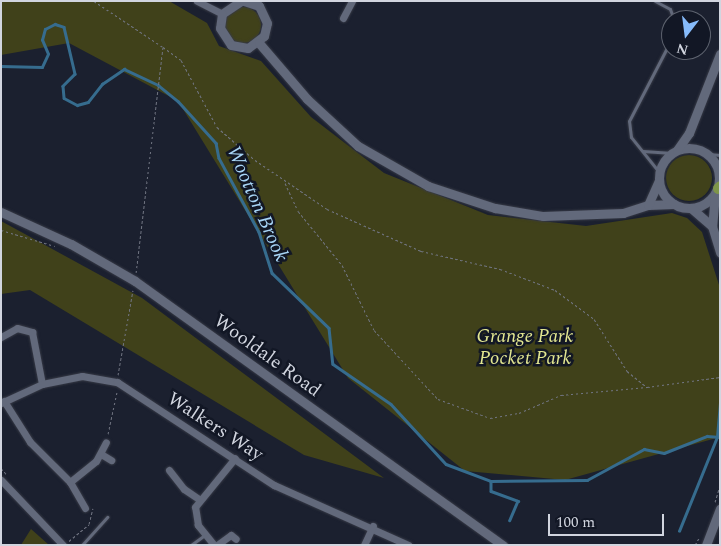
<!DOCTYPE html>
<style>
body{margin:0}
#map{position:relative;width:721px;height:546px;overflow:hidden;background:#1b202f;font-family:Spectral,serif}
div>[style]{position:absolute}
.green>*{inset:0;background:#40411a}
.round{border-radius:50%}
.stream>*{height:2.5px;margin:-1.25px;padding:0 1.25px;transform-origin:1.25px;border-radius:1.25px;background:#366c8e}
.path>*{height:1px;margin-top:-0.5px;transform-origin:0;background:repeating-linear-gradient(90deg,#717582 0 2.5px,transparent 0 5px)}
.roads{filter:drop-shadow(0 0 1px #373a46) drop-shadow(0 0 1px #373a46)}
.service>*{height:3px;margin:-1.5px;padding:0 1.5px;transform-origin:1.5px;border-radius:1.5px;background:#62697b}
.minor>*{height:7px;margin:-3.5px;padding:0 3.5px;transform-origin:3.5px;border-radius:3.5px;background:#62697b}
.tertiary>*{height:9px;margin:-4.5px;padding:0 4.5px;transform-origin:4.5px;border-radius:4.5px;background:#62697b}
.tertiary>.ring{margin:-4.5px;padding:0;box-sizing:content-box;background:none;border:9px solid #62697b;border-radius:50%}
.trunk>*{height:11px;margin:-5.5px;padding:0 5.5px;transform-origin:5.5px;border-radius:5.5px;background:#7e954a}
span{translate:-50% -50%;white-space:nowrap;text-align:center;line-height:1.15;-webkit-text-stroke:5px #121725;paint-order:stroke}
.park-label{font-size:19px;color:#e3e791;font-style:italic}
.street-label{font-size:19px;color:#d1d5df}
.water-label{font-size:20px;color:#a7d4f5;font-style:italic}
.frame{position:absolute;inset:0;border:2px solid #d1d5df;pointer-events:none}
.north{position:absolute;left:661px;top:10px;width:50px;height:50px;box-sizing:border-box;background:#121725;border:1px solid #5e636f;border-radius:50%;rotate:195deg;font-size:14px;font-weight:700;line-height:20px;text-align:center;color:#d1d5df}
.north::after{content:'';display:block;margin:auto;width:18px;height:22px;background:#86bbfb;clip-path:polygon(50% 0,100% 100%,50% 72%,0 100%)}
.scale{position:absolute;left:548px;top:514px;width:116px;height:22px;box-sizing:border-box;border:2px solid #d1d5df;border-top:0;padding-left:6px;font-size:15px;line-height:18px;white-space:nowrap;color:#d1d5df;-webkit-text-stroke:4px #121725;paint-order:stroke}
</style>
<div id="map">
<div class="green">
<div style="clip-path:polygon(1px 1px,169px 1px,207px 23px,219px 46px,261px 61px,311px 117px,384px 173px,488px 215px,586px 226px,672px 213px,687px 218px,702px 232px,720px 288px,720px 437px,565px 480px,465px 471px,348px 378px,178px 101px,69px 43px,1px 55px)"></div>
<div class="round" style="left:225px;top:7px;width:36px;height:36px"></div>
<div class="round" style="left:666px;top:155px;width:46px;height:46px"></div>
<div style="clip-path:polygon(1px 221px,142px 298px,384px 478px,304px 455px,30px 290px,1px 294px)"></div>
<div style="clip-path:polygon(31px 529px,49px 545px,21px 545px)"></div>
</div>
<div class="stream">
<div style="left:1px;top:66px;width:41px;rotate:1.4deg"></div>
<div style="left:42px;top:67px;width:14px;rotate:-65deg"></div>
<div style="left:48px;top:54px;width:15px;rotate:-113deg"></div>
<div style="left:42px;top:40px;width:11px;rotate:-75deg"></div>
<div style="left:45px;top:29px;width:11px;rotate:-27deg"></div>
<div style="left:55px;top:24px;width:9px;rotate:18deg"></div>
<div style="left:64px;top:27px;width:48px;rotate:76.8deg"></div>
<div style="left:75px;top:74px;width:17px;rotate:135deg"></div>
<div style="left:63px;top:86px;width:12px;rotate:85deg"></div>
<div style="left:64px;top:98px;width:15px;rotate:28deg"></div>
<div style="left:77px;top:105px;width:11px;rotate:-15deg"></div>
<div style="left:88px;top:102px;width:23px;rotate:-52deg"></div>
<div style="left:102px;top:84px;width:27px;rotate:-34deg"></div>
<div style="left:124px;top:69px;width:38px;rotate:25deg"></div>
<div style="left:158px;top:85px;width:26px;rotate:39deg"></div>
<div style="left:178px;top:101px;width:57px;rotate:47.9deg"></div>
<div style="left:216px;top:143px;width:15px;rotate:79deg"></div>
<div style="left:219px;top:158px;width:84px;rotate:61.6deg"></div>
<div style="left:259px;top:232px;width:43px;rotate:72.4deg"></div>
<div style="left:272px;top:273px;width:79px;rotate:44deg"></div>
<div style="left:329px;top:328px;width:36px;rotate:84deg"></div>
<div style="left:333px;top:364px;width:70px;rotate:34.6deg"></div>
<div style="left:391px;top:404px;width:81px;rotate:47.5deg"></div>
<div style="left:446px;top:464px;width:48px;rotate:20.7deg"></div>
<div style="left:491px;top:481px;width:96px;rotate:-0.6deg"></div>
<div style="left:587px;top:480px;width:65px;rotate:-28.5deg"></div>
<div style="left:644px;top:449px;width:20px;rotate:11deg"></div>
<div style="left:664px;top:453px;width:46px;rotate:-21.6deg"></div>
<div style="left:707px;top:436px;width:13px;rotate:4deg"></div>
<div style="left:491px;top:482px;width:9px;rotate:90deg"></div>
<div style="left:491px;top:491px;width:29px;rotate:20deg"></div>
<div style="left:518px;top:501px;width:21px;rotate:113deg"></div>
<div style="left:679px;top:531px;width:101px;rotate:-68deg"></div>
<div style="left:717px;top:437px;width:36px;rotate:-85deg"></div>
</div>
<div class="path">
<div style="left:94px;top:1px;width:83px;rotate:33.7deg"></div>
<div style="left:163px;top:47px;width:227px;rotate:96.8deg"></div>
<div style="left:163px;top:47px;width:22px;rotate:36deg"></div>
<div style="left:181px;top:60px;width:76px;rotate:61.8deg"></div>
<div style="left:217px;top:127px;width:50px;rotate:41deg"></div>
<div style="left:255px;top:160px;width:87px;rotate:34.2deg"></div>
<div style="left:327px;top:209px;width:103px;rotate:24.1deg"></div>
<div style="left:421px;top:251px;width:81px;rotate:12.8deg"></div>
<div style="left:500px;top:269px;width:59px;rotate:20.9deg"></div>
<div style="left:555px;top:290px;width:49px;rotate:36.6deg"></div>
<div style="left:594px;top:319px;width:62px;rotate:57.6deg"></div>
<div style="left:627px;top:371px;width:26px;rotate:39deg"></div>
<div style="left:647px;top:387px;width:74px;rotate:-7.8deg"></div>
<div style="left:285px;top:183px;width:31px;rotate:65deg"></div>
<div style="left:298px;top:211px;width:70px;rotate:50.8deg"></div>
<div style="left:342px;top:265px;width:72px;rotate:63.8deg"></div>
<div style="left:374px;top:330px;width:94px;rotate:47.2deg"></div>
<div style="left:438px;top:399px;width:55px;rotate:20.1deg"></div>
<div style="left:490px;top:418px;width:29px;rotate:-10deg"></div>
<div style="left:519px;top:413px;width:46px;rotate:-23.2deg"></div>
<div style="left:561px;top:395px;width:86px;rotate:-5.3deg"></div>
<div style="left:1px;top:230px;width:56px;rotate:16.5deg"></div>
<div style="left:118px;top:375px;width:86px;rotate:-80deg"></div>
<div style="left:108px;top:434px;width:43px;rotate:-77.9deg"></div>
<div style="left:1px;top:468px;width:9px;rotate:49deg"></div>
<div style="left:715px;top:502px;width:17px;rotate:-73deg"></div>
<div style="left:69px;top:541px;width:26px;rotate:-40deg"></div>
<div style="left:89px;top:524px;width:16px;rotate:-76deg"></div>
<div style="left:695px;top:545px;width:8px;rotate:-60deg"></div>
</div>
<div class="roads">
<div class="service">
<div style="left:655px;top:1px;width:17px;rotate:28deg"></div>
<div style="left:670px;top:9px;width:12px;rotate:70deg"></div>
<div style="left:643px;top:151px;width:29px;rotate:4deg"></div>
<div style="left:708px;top:154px;width:12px;rotate:5deg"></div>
<div style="left:659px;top:172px;width:45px;rotate:-128.7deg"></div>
<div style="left:631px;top:137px;width:16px;rotate:-97deg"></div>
<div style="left:629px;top:121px;width:91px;rotate:-62.6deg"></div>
<div style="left:82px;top:545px;width:38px;rotate:-48deg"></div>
<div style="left:191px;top:545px;width:19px;rotate:-36deg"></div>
</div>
<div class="minor">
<div style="left:197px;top:1px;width:28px;rotate:27deg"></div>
<div style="left:343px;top:18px;width:19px;rotate:-62deg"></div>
<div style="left:1px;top:337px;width:18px;rotate:-29deg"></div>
<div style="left:17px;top:328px;width:16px;rotate:15deg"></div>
<div style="left:32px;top:332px;width:53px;rotate:79.1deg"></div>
<div style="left:4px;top:401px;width:49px;rotate:57.6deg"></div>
<div style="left:30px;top:442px;width:57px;rotate:45deg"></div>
<div style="left:70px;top:482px;width:30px;rotate:60deg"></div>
<div style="left:1px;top:403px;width:45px;rotate:-24.9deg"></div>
<div style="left:42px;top:384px;width:41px;rotate:-11.3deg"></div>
<div style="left:82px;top:376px;width:36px;rotate:10deg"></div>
<div style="left:117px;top:382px;width:188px;rotate:33.3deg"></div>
<div style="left:274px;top:485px;width:147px;rotate:24.1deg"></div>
<div style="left:101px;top:454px;width:12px;rotate:31deg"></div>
<div style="left:169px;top:470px;width:24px;rotate:52deg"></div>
<div style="left:184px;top:489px;width:18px;rotate:34deg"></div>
<div style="left:1px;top:480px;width:90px;rotate:46.4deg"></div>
<div style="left:70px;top:482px;width:33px;rotate:-39deg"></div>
<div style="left:96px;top:461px;width:21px;rotate:-62deg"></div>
<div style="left:214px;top:545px;width:26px;rotate:-129deg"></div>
<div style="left:198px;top:525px;width:18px;rotate:-99deg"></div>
<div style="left:195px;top:507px;width:63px;rotate:-50.8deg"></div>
<div style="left:217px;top:545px;width:17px;rotate:-36deg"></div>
<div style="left:231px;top:535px;width:6px;rotate:39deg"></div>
<div style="left:364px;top:545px;width:21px;rotate:-65deg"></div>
</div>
<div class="tertiary">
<div style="left:241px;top:1px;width:23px;rotate:146deg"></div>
<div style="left:222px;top:14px;width:14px;rotate:98deg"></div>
<div style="left:220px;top:28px;width:20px;rotate:57deg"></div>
<div style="left:231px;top:45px;width:17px;rotate:10deg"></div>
<div style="left:248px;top:48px;width:20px;rotate:-37deg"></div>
<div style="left:264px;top:36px;width:13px;rotate:-77deg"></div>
<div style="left:267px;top:23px;width:19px;rotate:-115deg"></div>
<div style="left:259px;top:6px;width:16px;rotate:-162deg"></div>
<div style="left:259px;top:43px;width:74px;rotate:49.4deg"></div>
<div style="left:307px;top:99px;width:69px;rotate:42.7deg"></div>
<div style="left:358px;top:146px;width:81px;rotate:29.7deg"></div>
<div style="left:428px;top:186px;width:71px;rotate:18.2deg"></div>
<div style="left:495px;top:208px;width:49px;rotate:9.5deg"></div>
<div style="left:543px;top:216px;width:80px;rotate:-2.1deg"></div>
<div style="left:623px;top:213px;width:26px;rotate:-18deg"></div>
<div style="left:648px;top:205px;width:26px;rotate:-2deg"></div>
<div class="ring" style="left:659px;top:148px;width:51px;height:51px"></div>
<div style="left:677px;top:150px;width:21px;rotate:-55deg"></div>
<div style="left:689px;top:133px;width:85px;rotate:-68.6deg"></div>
<div style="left:715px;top:194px;width:32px;rotate:95deg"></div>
<div style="left:712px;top:226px;width:28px;rotate:73deg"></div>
<div style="left:648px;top:205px;width:27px;rotate:-66deg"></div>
<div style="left:691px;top:208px;width:28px;rotate:41deg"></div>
<div style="left:1px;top:212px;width:77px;rotate:24.6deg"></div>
<div style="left:71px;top:244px;width:74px;rotate:30deg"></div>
<div style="left:135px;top:281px;width:453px;rotate:35.7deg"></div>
<div style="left:706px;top:545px;width:39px;rotate:-69deg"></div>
</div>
<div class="trunk">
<div style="left:718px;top:188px;width:3px;rotate:-45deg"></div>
</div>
</div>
<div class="park-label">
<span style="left:525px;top:348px">Grange Park<br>Pocket Park</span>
</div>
<div class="street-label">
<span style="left:267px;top:356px;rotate:36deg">Wooldale Road</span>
<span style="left:215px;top:427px;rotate:33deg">Walkers Way</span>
</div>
<div class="water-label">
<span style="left:257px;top:204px;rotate:66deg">Wootton Brook</span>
</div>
<div class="frame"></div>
<div class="north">N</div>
<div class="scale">100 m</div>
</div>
